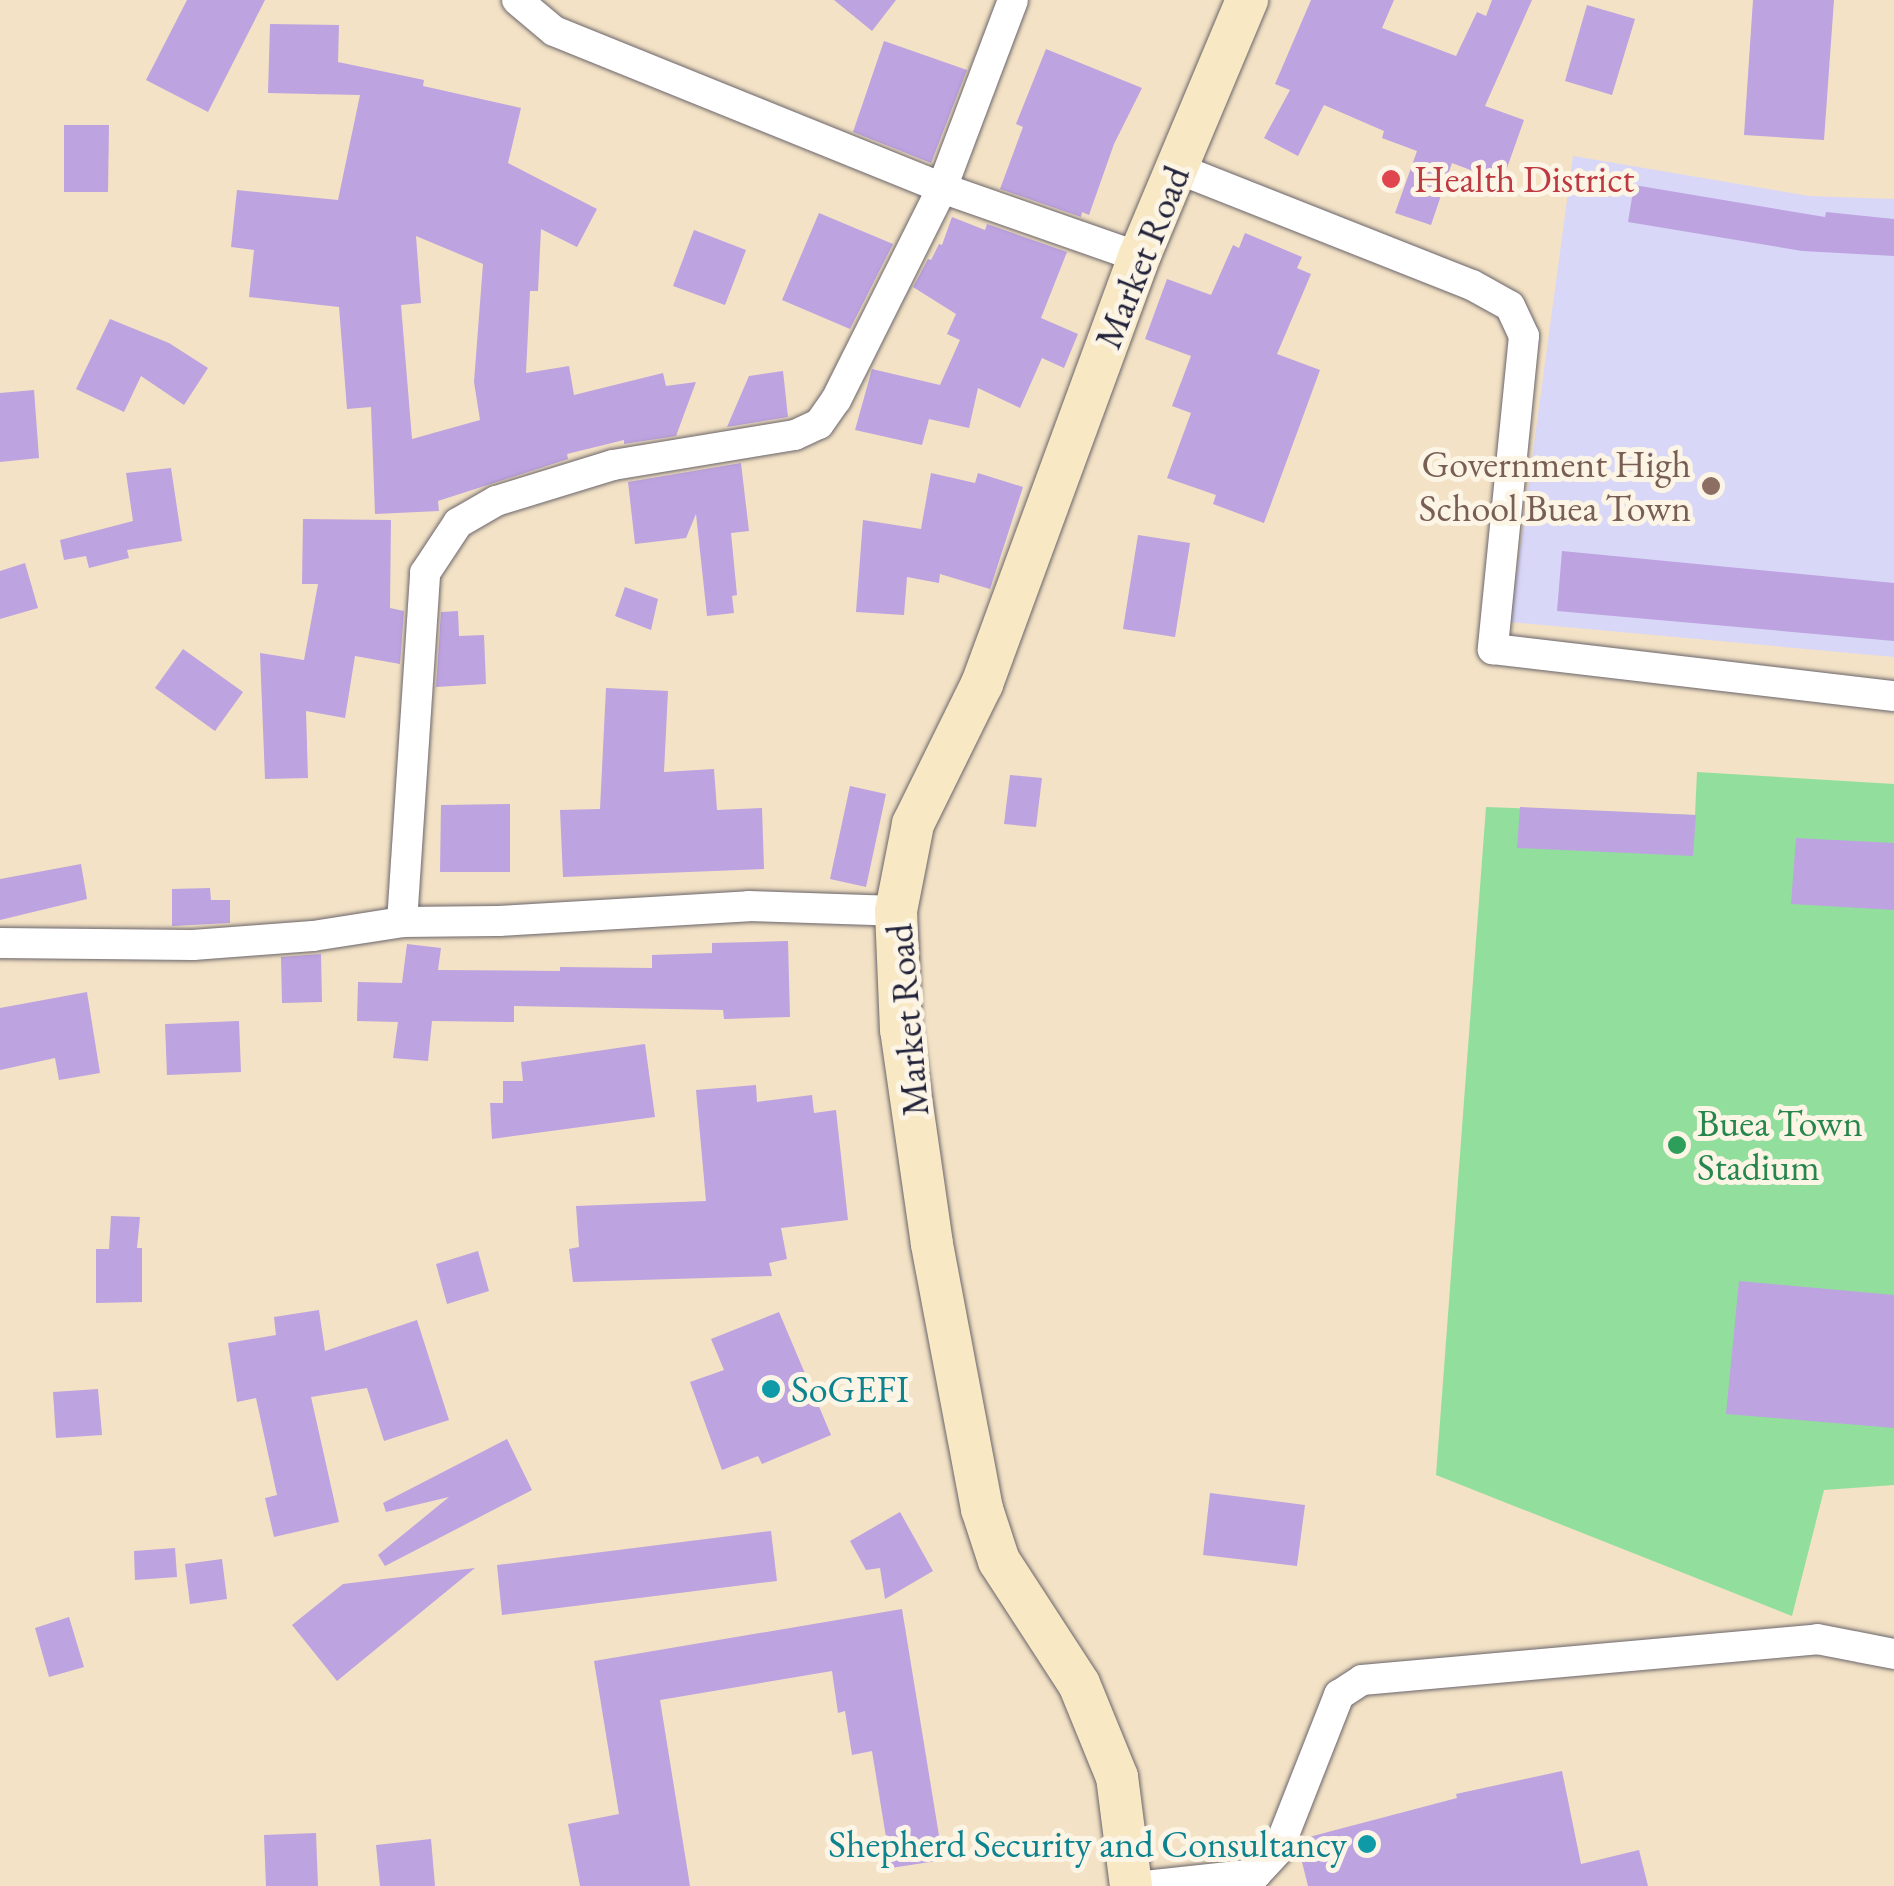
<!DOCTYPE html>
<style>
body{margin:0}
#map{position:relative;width:1894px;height:1886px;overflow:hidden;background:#f3e2c5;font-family:"EB Garamond",serif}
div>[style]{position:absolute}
.built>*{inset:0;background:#d9d7f8}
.green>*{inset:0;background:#92df9d}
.building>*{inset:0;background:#bda3e0}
.roads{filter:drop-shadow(0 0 2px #6b656b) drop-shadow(0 0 2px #6b656b)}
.minor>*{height:30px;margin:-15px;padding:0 15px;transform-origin:15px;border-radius:15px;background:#fff}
.secondary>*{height:42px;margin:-21px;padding:0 21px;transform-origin:21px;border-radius:21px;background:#f8e8c3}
.dots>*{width:28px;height:28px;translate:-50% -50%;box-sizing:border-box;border:5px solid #fcf5e5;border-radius:50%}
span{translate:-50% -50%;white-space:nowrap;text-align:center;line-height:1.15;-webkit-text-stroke:10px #fcf5e5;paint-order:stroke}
.health-label{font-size:38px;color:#be3a42}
.left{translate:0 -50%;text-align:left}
.street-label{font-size:38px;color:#22223b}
.education-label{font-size:38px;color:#785e54}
.right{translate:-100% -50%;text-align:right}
.leisure-label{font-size:38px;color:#27864d}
.culture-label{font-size:38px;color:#0d838f}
</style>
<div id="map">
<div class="built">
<div style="clip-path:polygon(1573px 156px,1809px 196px,1894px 199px,1894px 657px,1510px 622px)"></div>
</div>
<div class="green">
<div style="clip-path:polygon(1697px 772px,1894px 784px,1894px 1485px,1824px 1490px,1792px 1616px,1436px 1475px,1486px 807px,1695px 815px)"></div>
</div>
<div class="building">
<div style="clip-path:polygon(187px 0,265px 0,208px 112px,146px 80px)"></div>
<div style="clip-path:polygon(834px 0,896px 0,872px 31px)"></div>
<div style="clip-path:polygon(1311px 0,1394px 0,1382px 28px,1456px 56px,1477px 12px,1486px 16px,1492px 0,1532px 0,1485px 106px,1524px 120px,1502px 182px,1452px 163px,1431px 225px,1395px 213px,1417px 151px,1382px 138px,1384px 131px,1324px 105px,1298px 156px,1264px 138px,1290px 90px,1275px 84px)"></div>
<div style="clip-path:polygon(1753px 0,1834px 0,1824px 140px,1744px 135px)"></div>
<div style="clip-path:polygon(1587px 5px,1635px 19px,1612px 95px,1565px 81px)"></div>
<div style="clip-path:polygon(evenodd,270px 24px,339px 25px,338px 62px,424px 80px,423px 86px,521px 108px,508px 163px,597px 209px,577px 247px,541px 229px,538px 291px,530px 291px,526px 373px,569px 366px,574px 395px,663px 373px,666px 386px,696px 382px,676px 436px,624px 444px,624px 440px,567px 454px,568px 459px,438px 501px,439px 511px,375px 514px,371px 407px,347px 409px,339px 307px,249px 297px,254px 250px,231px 247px,237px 190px,338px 200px,360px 95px,268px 93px,270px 24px,416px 236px,483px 264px,474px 382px,480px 420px,412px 439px,401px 305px,421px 303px,416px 236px)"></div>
<div style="clip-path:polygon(884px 41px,967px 70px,931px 163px,853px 132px)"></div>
<div style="clip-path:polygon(1046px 49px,1142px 88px,1114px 144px,1089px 215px,1082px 212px,1081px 217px,1000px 189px,1023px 127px,1016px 124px)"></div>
<div style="clip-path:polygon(64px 125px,109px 125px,108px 192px,64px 192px)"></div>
<div style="clip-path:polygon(1634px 185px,1825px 217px,1826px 212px,1894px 219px,1894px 256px,1802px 251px,1628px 222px)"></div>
<div style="clip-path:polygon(819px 213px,893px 244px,850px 329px,782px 300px)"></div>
<div style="clip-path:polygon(952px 217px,985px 230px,987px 224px,1067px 252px,1041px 318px,1078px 334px,1064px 368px,1042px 358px,1020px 408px,978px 388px,969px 428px,929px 419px,922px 445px,855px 430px,872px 369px,940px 385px,960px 340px,947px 334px,956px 314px,913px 287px,928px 259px,931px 260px,939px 244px,942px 245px)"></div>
<div style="clip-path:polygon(694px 230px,746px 250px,725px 305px,673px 286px)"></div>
<div style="clip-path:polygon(1245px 233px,1302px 257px,1297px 268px,1311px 274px,1277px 354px,1320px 370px,1264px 523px,1213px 504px,1216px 495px,1167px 478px,1191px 413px,1172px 406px,1191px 356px,1145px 339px,1167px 279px,1211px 295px,1233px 245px,1239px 248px)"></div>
<div style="clip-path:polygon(110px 319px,169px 343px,208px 368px,184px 405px,141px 376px,124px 412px,76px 389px)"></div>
<div style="clip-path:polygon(783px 371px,788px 417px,727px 427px,749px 376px)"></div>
<div style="clip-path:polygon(34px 390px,39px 458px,0 462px,0 393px)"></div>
<div style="clip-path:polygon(741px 463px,749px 531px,731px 533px,737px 595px,732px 596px,734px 613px,707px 616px,696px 514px,686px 538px,635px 544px,628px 482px)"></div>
<div style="clip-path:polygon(171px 468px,182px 541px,127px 550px,129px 558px,89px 568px,86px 556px,64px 560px,60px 540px,133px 521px,126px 473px)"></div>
<div style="clip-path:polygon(931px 473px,975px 483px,978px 473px,1023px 487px,990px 589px,940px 574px,939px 583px,907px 577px,904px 615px,856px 612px,863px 520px,921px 529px)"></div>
<div style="clip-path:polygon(303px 519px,391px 520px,390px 608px,404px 611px,400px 664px,355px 656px,345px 718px,306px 711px,308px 778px,265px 779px,260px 653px,304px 660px,318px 584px,302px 584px)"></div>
<div style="clip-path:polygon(1138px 535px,1190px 543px,1175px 637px,1123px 629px)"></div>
<div style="clip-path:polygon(1562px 551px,1894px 583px,1894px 641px,1557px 611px)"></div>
<div style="clip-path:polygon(25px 563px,38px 608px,0 619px,0 571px)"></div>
<div style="clip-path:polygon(625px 587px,658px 599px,651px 630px,615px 616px)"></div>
<div style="clip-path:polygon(458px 611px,459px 636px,484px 635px,486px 684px,436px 687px,441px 612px)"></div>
<div style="clip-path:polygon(183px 649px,243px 692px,215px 731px,155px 688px)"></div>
<div style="clip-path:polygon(606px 688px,668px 691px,664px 772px,714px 769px,717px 810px,762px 808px,764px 869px,563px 877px,560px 810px,600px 809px)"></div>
<div style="clip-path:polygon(1010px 775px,1042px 778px,1036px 827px,1004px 824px)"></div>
<div style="clip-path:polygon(850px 786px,886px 794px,866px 887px,830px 879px)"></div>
<div style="clip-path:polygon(510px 804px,510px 872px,440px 872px,441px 805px)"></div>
<div style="clip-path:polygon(1520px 807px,1696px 815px,1693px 856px,1517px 848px)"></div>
<div style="clip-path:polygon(1796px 838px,1894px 843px,1894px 910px,1791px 904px)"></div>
<div style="clip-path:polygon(81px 864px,87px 899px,0 920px,0 879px)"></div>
<div style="clip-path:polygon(210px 888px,211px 900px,230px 900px,230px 923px,172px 926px,172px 889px)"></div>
<div style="clip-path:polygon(788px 941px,790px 1017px,724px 1019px,723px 1010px,514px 1006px,514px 1022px,432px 1021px,428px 1061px,393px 1058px,398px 1022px,357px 1021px,358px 982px,402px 983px,407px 944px,441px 948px,438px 970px,560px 971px,560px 967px,652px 968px,652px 955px,712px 953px,712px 943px)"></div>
<div style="clip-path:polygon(321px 954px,322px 1002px,282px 1003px,281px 957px)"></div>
<div style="clip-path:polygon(87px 992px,100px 1073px,59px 1080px,55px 1058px,0 1070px,0 1008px)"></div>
<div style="clip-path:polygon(239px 1021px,241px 1072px,167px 1075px,165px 1024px)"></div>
<div style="clip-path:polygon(645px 1044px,655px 1117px,492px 1139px,490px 1103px,503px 1103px,503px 1081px,523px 1081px,521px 1062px)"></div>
<div style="clip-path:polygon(756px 1085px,757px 1102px,812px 1095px,814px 1113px,836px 1110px,848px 1220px,781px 1228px,787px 1259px,769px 1263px,772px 1276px,573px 1282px,569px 1249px,579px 1247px,576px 1206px,706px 1201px,696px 1090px)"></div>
<div style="clip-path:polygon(111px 1216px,140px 1217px,137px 1248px,142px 1248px,142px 1302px,96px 1303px,96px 1249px,109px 1249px)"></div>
<div style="clip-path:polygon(478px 1251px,489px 1291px,447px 1304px,436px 1264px)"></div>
<div style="clip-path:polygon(1739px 1281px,1894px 1295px,1894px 1428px,1726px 1414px)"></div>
<div style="clip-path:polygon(319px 1310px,325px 1351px,417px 1320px,449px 1420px,384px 1441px,367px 1388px,311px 1397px,339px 1522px,274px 1537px,265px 1498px,277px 1495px,256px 1398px,237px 1402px,228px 1343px,276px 1335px,274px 1317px)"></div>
<div style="clip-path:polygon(779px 1312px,831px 1435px,762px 1464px,758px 1456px,722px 1470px,690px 1382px,724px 1370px,711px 1339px)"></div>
<div style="clip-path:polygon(98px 1389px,102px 1435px,56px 1438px,53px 1392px)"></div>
<div style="clip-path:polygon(507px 1439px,532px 1490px,385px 1566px,378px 1555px,449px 1497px,386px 1512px,383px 1503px)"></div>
<div style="clip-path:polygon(1210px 1493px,1305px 1505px,1297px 1566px,1203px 1555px)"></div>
<div style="clip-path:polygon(900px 1512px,933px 1571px,885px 1599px,880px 1568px,866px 1570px,850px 1541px)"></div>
<div style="clip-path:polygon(771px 1531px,777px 1581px,502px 1615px,497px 1565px)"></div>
<div style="clip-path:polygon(175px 1548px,177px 1577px,135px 1580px,134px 1551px)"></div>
<div style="clip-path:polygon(222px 1559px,227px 1599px,190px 1604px,185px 1564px)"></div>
<div style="clip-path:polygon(475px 1568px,337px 1681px,292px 1625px,343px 1584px)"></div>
<div style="clip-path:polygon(902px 1609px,943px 1860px,891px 1868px,872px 1751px,852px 1755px,845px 1711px,838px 1713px,832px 1671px,660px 1700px,690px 1886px,580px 1886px,568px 1824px,619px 1814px,594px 1661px)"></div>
<div style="clip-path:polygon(69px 1617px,84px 1667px,49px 1677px,35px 1628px)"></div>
<div style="clip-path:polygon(1562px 1771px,1581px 1864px,1639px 1850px,1648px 1886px,1308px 1886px,1300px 1854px,1312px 1850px,1309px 1837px,1457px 1798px,1456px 1794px)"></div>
<div style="clip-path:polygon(316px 1833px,318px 1886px,266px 1886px,264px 1835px)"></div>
<div style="clip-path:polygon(431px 1839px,435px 1886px,380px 1886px,376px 1845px)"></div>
</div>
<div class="roads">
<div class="minor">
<div style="left:517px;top:0;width:48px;rotate:40deg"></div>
<div style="left:554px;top:31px;width:419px;rotate:22deg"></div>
<div style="left:942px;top:188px;width:209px;rotate:19.3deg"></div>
<div style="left:1176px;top:168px;width:318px;rotate:21.6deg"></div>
<div style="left:1472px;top:285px;width:43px;rotate:28.9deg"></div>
<div style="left:1510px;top:306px;width:33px;rotate:65deg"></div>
<div style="left:1524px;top:336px;width:315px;rotate:95.7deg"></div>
<div style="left:1493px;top:649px;width:404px;rotate:6.7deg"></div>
<div style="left:402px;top:922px;width:350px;rotate:-86.2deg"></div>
<div style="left:425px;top:573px;width:60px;rotate:-56.6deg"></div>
<div style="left:458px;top:523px;width:44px;rotate:-30.1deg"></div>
<div style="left:496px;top:501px;width:122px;rotate:-17.1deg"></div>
<div style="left:613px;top:465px;width:184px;rotate:-9.4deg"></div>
<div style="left:795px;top:435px;width:26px;rotate:-25deg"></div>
<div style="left:819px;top:424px;width:29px;rotate:-55deg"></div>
<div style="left:836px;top:400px;width:237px;rotate:-63.4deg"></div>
<div style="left:942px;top:188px;width:201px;rotate:-69.3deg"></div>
<div style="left:0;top:943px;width:193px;rotate:0.6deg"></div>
<div style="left:193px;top:945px;width:120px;rotate:-4.3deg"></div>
<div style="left:313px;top:936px;width:90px;rotate:-8.9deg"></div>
<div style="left:402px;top:922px;width:97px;rotate:-0.6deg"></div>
<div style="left:499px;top:921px;width:250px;rotate:-3.4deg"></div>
<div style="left:749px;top:906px;width:147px;rotate:1.9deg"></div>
<div style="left:1145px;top:1886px;width:112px;rotate:-6.2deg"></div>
<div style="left:1256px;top:1874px;width:33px;rotate:-47deg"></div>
<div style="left:1278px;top:1850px;width:167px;rotate:-68.5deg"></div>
<div style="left:1339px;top:1695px;width:27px;rotate:-33deg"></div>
<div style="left:1362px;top:1680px;width:457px;rotate:-5.1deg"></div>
<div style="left:1817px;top:1639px;width:78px;rotate:11deg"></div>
</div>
<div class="secondary">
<div style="left:1131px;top:1886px;width:110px;rotate:-97.3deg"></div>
<div style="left:1117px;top:1777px;width:100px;rotate:-112.2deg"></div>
<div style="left:1079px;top:1684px;width:147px;rotate:-123deg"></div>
<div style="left:999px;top:1561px;width:55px;rotate:-108.1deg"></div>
<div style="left:982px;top:1509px;width:270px;rotate:-100.7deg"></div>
<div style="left:932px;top:1244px;width:216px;rotate:-98.2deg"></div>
<div style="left:901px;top:1030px;width:119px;rotate:-92.4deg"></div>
<div style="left:896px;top:911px;width:89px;rotate:-78.9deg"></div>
<div style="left:913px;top:824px;width:156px;rotate:-63.8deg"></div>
<div style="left:982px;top:684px;width:455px;rotate:-69.8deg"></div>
<div style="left:1139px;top:257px;width:279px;rotate:-67.2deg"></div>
</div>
</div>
<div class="dots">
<div style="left:1391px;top:179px;background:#e0444e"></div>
<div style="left:1711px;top:486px;background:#8d6e63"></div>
<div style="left:1677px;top:1145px;background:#2e9e5b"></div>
<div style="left:771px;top:1389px;background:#0f9aa8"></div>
<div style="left:1367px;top:1844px;background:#0f9aa8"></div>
</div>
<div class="health-label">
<span class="left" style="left:1414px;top:179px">Health District</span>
</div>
<div class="street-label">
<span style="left:1142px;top:257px;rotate:-68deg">Market Road</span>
<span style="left:907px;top:1020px;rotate:-95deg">Market Road</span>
</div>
<div class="education-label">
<span class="right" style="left:1691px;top:486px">Government High<br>School Buea Town</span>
</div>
<div class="leisure-label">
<span class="left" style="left:1697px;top:1145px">Buea Town<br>Stadium</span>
</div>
<div class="culture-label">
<span class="left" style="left:791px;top:1389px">SoGEFI</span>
<span class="right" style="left:1347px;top:1844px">Shepherd Security and Consultancy</span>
</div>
</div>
